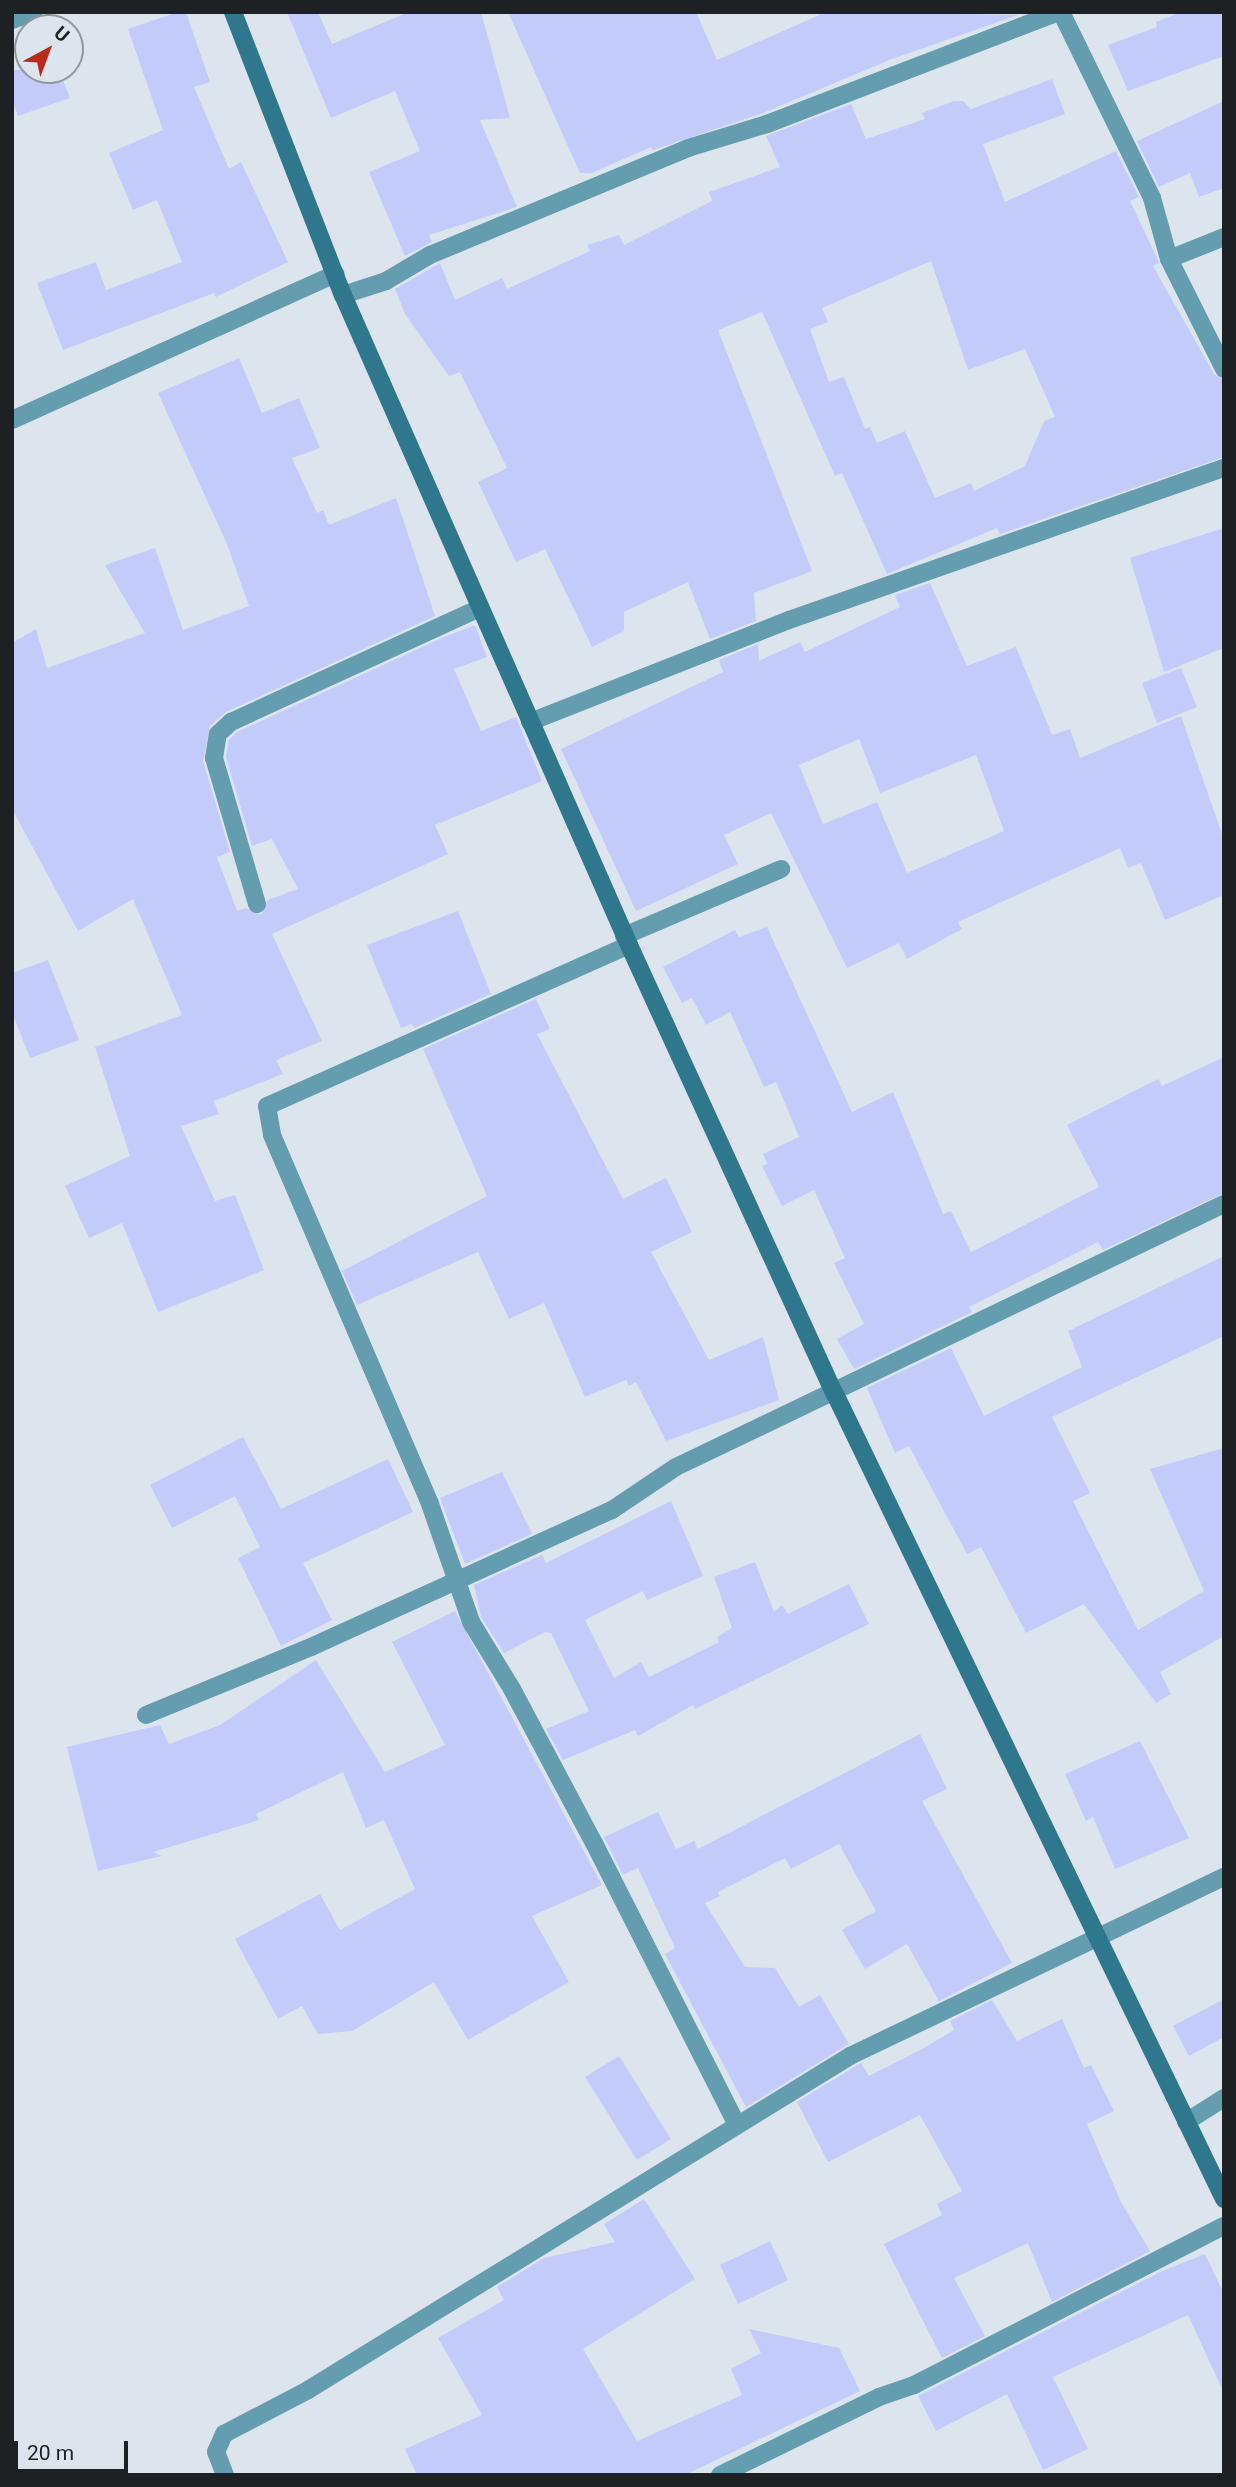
<!DOCTYPE html>
<style>
body{margin:0}
#map{position:relative;width:1236px;height:2487px;overflow:hidden;background:#dce5ed;font-family:Roboto,sans-serif}
div>[style]{position:absolute}
.building>*{inset:0;background:#c3cbfb}
.street>*{height:18px;margin:-9px;padding:0 9px;transform-origin:9px;border-radius:9px;background:#649daf}
.secondary>*{height:18px;margin:-9px;padding:0 9px;transform-origin:9px;border-radius:9px;background:#2e778c}
span{translate:-50% -50%;white-space:nowrap;text-align:center;line-height:1.15;-webkit-text-stroke:6px #dce5ed;paint-order:stroke}
.frame{position:absolute;inset:0;border:14px solid #1e2124;pointer-events:none}
.north{position:absolute;left:14px;top:14px;width:70px;height:70px;box-sizing:border-box;background:#dce5ed;border:2px solid #90979d;border-radius:50%;rotate:41deg;font-size:19px;font-weight:700;line-height:28px;text-align:center;color:#1e2124}
.north::after{content:'';display:block;margin:auto;width:24px;height:32px;background:#b82b1b;clip-path:polygon(50% 0,100% 100%,50% 72%,0 100%)}
.scale{position:absolute;left:14px;top:2441px;width:114px;height:32px;box-sizing:border-box;border:4px solid #1e2124;border-top:0;padding-left:9px;font-size:21px;line-height:24px;white-space:nowrap;color:#1e2124;-webkit-text-stroke:5px #dce5ed;paint-order:stroke}
</style>
<div id="map">
<div class="building">
<div style="clip-path:polygon(178px 12px,186px 12px,210px 82px,194px 87px,229px 169px,241px 162px,288px 262px,216px 297px,214px 293px,63px 350px,37px 283px,96px 262px,106px 290px,182px 262px,157px 200px,133px 210px,109px 153px,163px 130px,128px 29px)"></div>
<div style="clip-path:polygon(287px 12px,318px 12px,332px 44px,409px 12px,481px 12px,510px 118px,480px 120px,517px 207px,429px 235px,432px 242px,405px 256px,369px 172px,420px 151px,395px 91px,331px 118px)"></div>
<div style="clip-path:polygon(508px 12px,696px 12px,717px 60px,826px 12px,1018px 15px,892px 59px,763px 113px,653px 150px,651px 147px,592px 173px,580px 173px)"></div>
<div style="clip-path:polygon(1181px 12px,1224px 12px,1224px 56px,1128px 91px,1108px 45px,1157px 27px,1156px 22px)"></div>
<div style="clip-path:polygon(12px 70px,59px 70px,70px 98px,18px 116px,12px 99px)"></div>
<div style="clip-path:polygon(evenodd,1052px 79px,1065px 114px,983px 144px,1005px 202px,1116px 151px,1139px 197px,1130px 201px,1156px 256px,1159px 263px,1153px 266px,1214px 374px,1224px 380px,1224px 457px,1000px 534px,997px 528px,887px 574px,842px 473px,835px 476px,762px 312px,718px 330px,812px 571px,754px 593px,756px 621px,710px 639px,688px 582px,624px 612px,624px 631px,592px 647px,545px 549px,516px 562px,478px 482px,507px 468px,460px 372px,449px 376px,405px 314px,395px 289px,440px 263px,455px 300px,502px 278px,507px 289px,590px 251px,587px 245px,619px 235px,624px 245px,712px 201px,709px 192px,780px 167px,766px 136px,851px 104px,866px 139px,925px 119px,922px 113px,954px 101px,963px 101px,971px 109px,1052px 79px,931px 261px,968px 370px,1025px 349px,1055px 417px,1044px 421px,1025px 466px,974px 491px,971px 483px,935px 498px,905px 431px,877px 443px,870px 427px,865px 429px,844px 377px,829px 382px,810px 329px,828px 322px,822px 308px,931px 261px)"></div>
<div style="clip-path:polygon(1224px 101px,1224px 188px,1199px 197px,1190px 173px,1159px 187px,1137px 141px)"></div>
<div style="clip-path:polygon(239px 358px,262px 413px,299px 398px,320px 448px,292px 458px,317px 513px,323px 510px,329px 525px,396px 498px,435px 616px,226px 712px,210px 726px,203px 761px,230px 852px,217px 857px,237px 911px,246px 908px,261px 915px,268px 900px,298px 889px,272px 839px,252px 846px,226px 757px,229px 740px,237px 732px,444px 637px,475px 625px,487px 657px,454px 669px,481px 731px,516px 717px,542px 781px,435px 825px,448px 854px,272px 934px,322px 1041px,276px 1060px,283px 1074px,214px 1101px,219px 1114px,181px 1126px,215px 1201px,235px 1195px,264px 1270px,158px 1312px,122px 1223px,89px 1238px,65px 1186px,130px 1156px,95px 1047px,182px 1015px,133px 899px,78px 931px,12px 809px,12px 643px,36px 629px,47px 668px,145px 633px,105px 565px,155px 548px,183px 630px,249px 606px,227px 544px,158px 393px)"></div>
<div style="clip-path:polygon(1224px 528px,1224px 648px,1164px 672px,1130px 558px)"></div>
<div style="clip-path:polygon(evenodd,930px 583px,967px 666px,1016px 647px,1052px 735px,1070px 729px,1080px 758px,1181px 716px,1224px 840px,1224px 895px,1165px 920px,1141px 863px,1128px 868px,1120px 848px,958px 922px,962px 929px,907px 959px,899px 943px,847px 968px,771px 813px,724px 835px,738px 864px,636px 911px,561px 749px,723px 672px,719px 660px,758px 644px,759px 661px,800px 642px,805px 652px,900px 607px,895px 595px,930px 583px,859px 739px,880px 793px,976px 755px,1004px 831px,907px 873px,877px 802px,823px 824px,799px 765px,859px 739px)"></div>
<div style="clip-path:polygon(1181px 668px,1197px 707px,1157px 723px,1142px 683px)"></div>
<div style="clip-path:polygon(458px 911px,491px 994px,414px 1028px,412px 1024px,401px 1028px,367px 945px)"></div>
<div style="clip-path:polygon(767px 927px,852px 1112px,893px 1092px,943px 1214px,951px 1211px,971px 1252px,1099px 1187px,1067px 1125px,1158px 1079px,1162px 1086px,1224px 1057px,1224px 1193px,1103px 1250px,1098px 1242px,969px 1307px,972px 1312px,854px 1369px,837px 1339px,864px 1324px,834px 1263px,845px 1258px,814px 1190px,782px 1206px,762px 1166px,767px 1164px,763px 1154px,799px 1137px,776px 1082px,764px 1087px,730px 1012px,706px 1025px,692px 998px,682px 1003px,663px 967px,735px 930px,739px 937px)"></div>
<div style="clip-path:polygon(48px 960px,79px 1040px,30px 1058px,12px 1012px,12px 973px)"></div>
<div style="clip-path:polygon(536px 999px,550px 1029px,537px 1034px,623px 1199px,666px 1178px,692px 1232px,651px 1252px,709px 1360px,763px 1337px,779px 1400px,666px 1441px,636px 1382px,629px 1386px,626px 1380px,585px 1397px,544px 1303px,509px 1319px,478px 1252px,357px 1305px,342px 1271px,487px 1196px,423px 1049px)"></div>
<div style="clip-path:polygon(1224px 1256px,1224px 1336px,1052px 1417px,1090px 1493px,1073px 1501px,1138px 1630px,1204px 1591px,1150px 1469px,1224px 1448px,1224px 1636px,1160px 1672px,1171px 1694px,1156px 1703px,1084px 1604px,1026px 1633px,981px 1547px,967px 1554px,909px 1446px,895px 1453px,867px 1388px,951px 1348px,984px 1416px,1082px 1367px,1068px 1331px)"></div>
<div style="clip-path:polygon(243px 1437px,281px 1509px,388px 1459px,413px 1512px,303px 1563px,332px 1620px,281px 1646px,238px 1558px,260px 1547px,235px 1496px,172px 1528px,150px 1485px)"></div>
<div style="clip-path:polygon(502px 1472px,532px 1534px,465px 1564px,440px 1498px)"></div>
<div style="clip-path:polygon(671px 1501px,703px 1576px,647px 1600px,643px 1591px,585px 1620px,614px 1678px,641px 1662px,649px 1677px,719px 1642px,717px 1637px,732px 1628px,714px 1577px,755px 1562px,774px 1612px,782px 1605px,788px 1614px,849px 1584px,869px 1624px,695px 1709px,693px 1705px,638px 1736px,635px 1730px,563px 1760px,546px 1729px,589px 1711px,551px 1633px,545px 1632px,504px 1653px,481px 1617px,474px 1585px,542px 1555px,546px 1563px)"></div>
<div style="clip-path:polygon(455px 1611px,602px 1885px,532px 1916px,569px 1982px,468px 2040px,434px 1982px,352px 2031px,318px 2034px,302px 2006px,278px 2019px,235px 1939px,320px 1894px,340px 1930px,415px 1889px,384px 1820px,366px 1828px,343px 1772px,256px 1814px,259px 1820px,153px 1852px,162px 1856px,98px 1871px,67px 1747px,160px 1725px,169px 1744px,220px 1725px,316px 1660px,385px 1772px,445px 1745px,392px 1642px)"></div>
<div style="clip-path:polygon(920px 1734px,947px 1789px,922px 1801px,1012px 1963px,939px 2001px,907px 1944px,865px 1969px,842px 1930px,876px 1911px,839px 1844px,791px 1869px,785px 1858px,718px 1892px,720px 1896px,705px 1903px,745px 1967px,775px 1968px,799px 2007px,820px 1995px,849px 2044px,746px 2107px,665px 1954px,675px 1948px,638px 1868px,623px 1875px,604px 1837px,658px 1812px,676px 1849px,694px 1841px,698px 1849px)"></div>
<div style="clip-path:polygon(1140px 1741px,1189px 1838px,1115px 1869px,1093px 1817px,1086px 1821px,1065px 1774px)"></div>
<div style="clip-path:polygon(1224px 1999px,1224px 2037px,1189px 2056px,1173px 2026px)"></div>
<div style="clip-path:polygon(992px 2000px,1017px 2041px,1062px 2019px,1084px 2068px,1091px 2065px,1114px 2111px,1087px 2124px,1121px 2202px,1150px 2251px,1052px 2302px,1028px 2243px,954px 2278px,985px 2336px,942px 2358px,884px 2244px,942px 2215px,937px 2204px,962px 2191px,920px 2115px,828px 2162px,797px 2102px,861px 2063px,869px 2076px,924px 2048px,954px 2030px,950px 2021px)"></div>
<div style="clip-path:polygon(619px 2056px,671px 2139px,637px 2160px,585px 2077px)"></div>
<div style="clip-path:polygon(644px 2199px,695px 2279px,583px 2349px,637px 2441px,742px 2395px,731px 2369px,761px 2353px,749px 2329px,839px 2348px,860px 2391px,685px 2475px,417px 2475px,405px 2449px,482px 2415px,438px 2338px,504px 2300px,497px 2287px,544px 2258px,615px 2242px,604px 2224px)"></div>
<div style="clip-path:polygon(770px 2241px,788px 2280px,738px 2304px,720px 2265px)"></div>
<div style="clip-path:polygon(1205px 2254px,1224px 2294px,1224px 2393px,1188px 2315px,1053px 2377px,1088px 2449px,1043px 2470px,1007px 2394px,936px 2431px,918px 2396px,1162px 2271px)"></div>
</div>
<div class="street">
<div style="left:1061px;top:12px;width:207px;rotate:63.9deg"></div>
<div style="left:1152px;top:198px;width:63px;rotate:74.4deg"></div>
<div style="left:1169px;top:259px;width:123px;rotate:63.4deg"></div>
<div style="left:12px;top:20px;width:23px;rotate:-20deg"></div>
<div style="left:1169px;top:259px;width:59px;rotate:-21.8deg"></div>
<div style="left:343px;top:295px;width:45px;rotate:-18deg"></div>
<div style="left:386px;top:281px;width:51px;rotate:-30.6deg"></div>
<div style="left:430px;top:255px;width:279px;rotate:-22.5deg"></div>
<div style="left:688px;top:148px;width:83px;rotate:-16.9deg"></div>
<div style="left:767px;top:124px;width:313px;rotate:-21deg"></div>
<div style="left:12px;top:420px;width:355px;rotate:-24.3deg"></div>
<div style="left:530px;top:722px;width:278px;rotate:-21.5deg"></div>
<div style="left:789px;top:620px;width:461px;rotate:-19.3deg"></div>
<div style="left:257px;top:904px;width:152px;rotate:-106.4deg"></div>
<div style="left:214px;top:758px;width:24px;rotate:-81deg"></div>
<div style="left:218px;top:734px;width:18px;rotate:-43deg"></div>
<div style="left:231px;top:722px;width:274px;rotate:-24.6deg"></div>
<div style="left:624px;top:936px;width:171px;rotate:-23.1deg"></div>
<div style="left:629px;top:945px;width:396px;rotate:156deg"></div>
<div style="left:267px;top:1106px;width:29px;rotate:80deg"></div>
<div style="left:272px;top:1135px;width:401px;rotate:66.8deg"></div>
<div style="left:430px;top:1504px;width:125px;rotate:70.8deg"></div>
<div style="left:471px;top:1622px;width:79px;rotate:58.5deg"></div>
<div style="left:512px;top:1689px;width:174px;rotate:62deg"></div>
<div style="left:594px;top:1843px;width:316px;rotate:63.1deg"></div>
<div style="left:146px;top:1715px;width:178px;rotate:-22.4deg"></div>
<div style="left:311px;top:1647px;width:331px;rotate:-24.5deg"></div>
<div style="left:612px;top:1510px;width:77px;rotate:-33.9deg"></div>
<div style="left:676px;top:1467px;width:608px;rotate:-25.64deg"></div>
<div style="left:1186px;top:2122px;width:45px;rotate:-32.3deg"></div>
<div style="left:225px;top:2475px;width:25px;rotate:-111deg"></div>
<div style="left:216px;top:2452px;width:20px;rotate:-66deg"></div>
<div style="left:224px;top:2434px;width:95px;rotate:-27.6deg"></div>
<div style="left:308px;top:2390px;width:637px;rotate:-31.64deg"></div>
<div style="left:850px;top:2056px;width:415px;rotate:-25.6deg"></div>
<div style="left:720px;top:2475px;width:177px;rotate:-26.1deg"></div>
<div style="left:879px;top:2397px;width:37px;rotate:-19deg"></div>
<div style="left:914px;top:2385px;width:348px;rotate:-27.2deg"></div>
</div>
<div class="secondary">
<div style="left:233px;top:12px;width:304px;rotate:68.8deg"></div>
<div style="left:343px;top:295px;width:710px;rotate:66.25deg"></div>
<div style="left:629px;top:945px;width:494px;rotate:65.4deg"></div>
<div style="left:835px;top:1394px;width:894px;rotate:64.21deg"></div>
</div>
<div class="frame"></div>
<div class="north">U</div>
<div class="scale">20 m</div>
</div>
